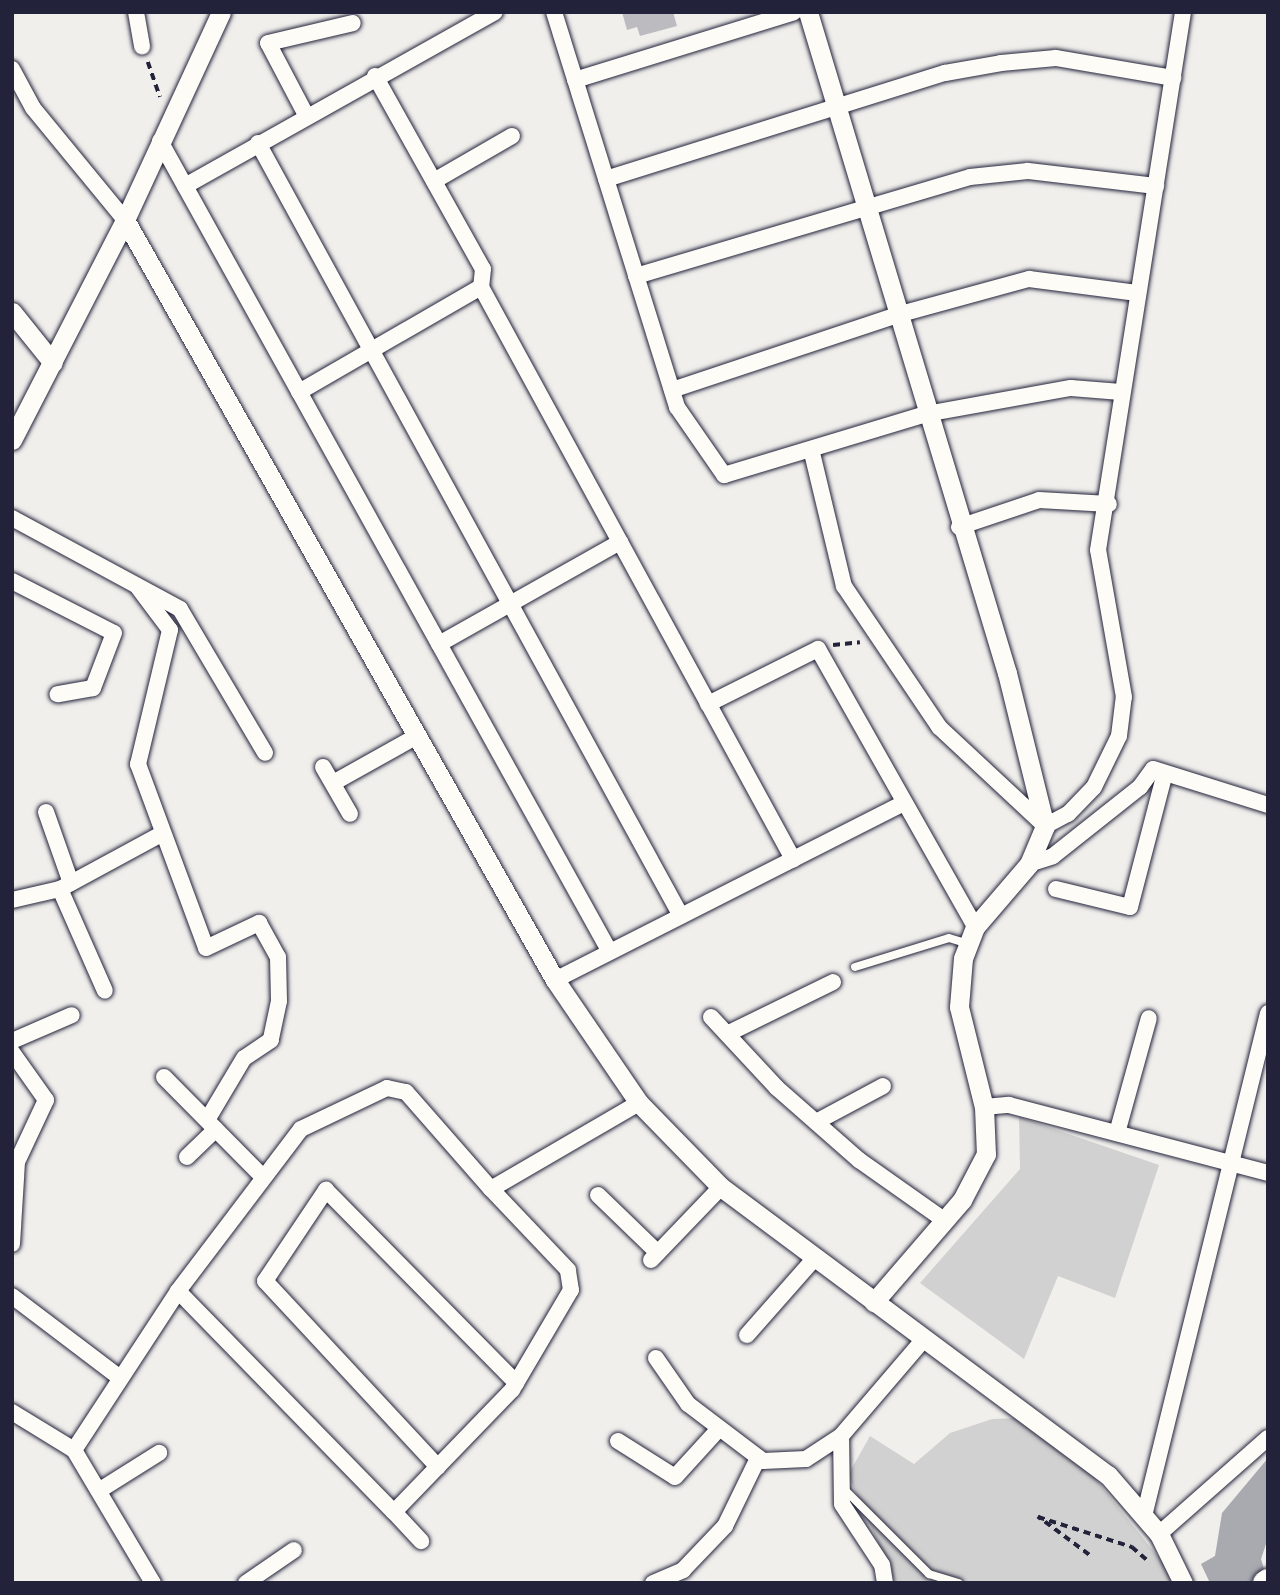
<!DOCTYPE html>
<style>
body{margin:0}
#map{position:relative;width:1280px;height:1595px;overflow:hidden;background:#f0efec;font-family:"Playpen Sans",sans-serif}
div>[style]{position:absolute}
.green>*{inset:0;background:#d2d1d1}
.water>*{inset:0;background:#a9a9b0}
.building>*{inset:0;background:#bcbcc0}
.path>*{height:3.5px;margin-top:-1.75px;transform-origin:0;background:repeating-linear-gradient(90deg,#22223b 0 7px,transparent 0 12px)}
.roads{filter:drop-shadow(0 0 2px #22223b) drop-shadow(0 0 2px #22223b)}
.service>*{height:8px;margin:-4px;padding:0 4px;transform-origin:4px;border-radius:4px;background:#fdfcf7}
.minor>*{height:16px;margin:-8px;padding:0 8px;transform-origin:8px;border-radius:8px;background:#fdfcf7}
.tertiary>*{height:19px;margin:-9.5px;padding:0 9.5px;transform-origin:9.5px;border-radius:9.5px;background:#fdfcf7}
.primary>*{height:24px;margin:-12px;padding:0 12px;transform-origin:12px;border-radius:12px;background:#fdfcf7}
span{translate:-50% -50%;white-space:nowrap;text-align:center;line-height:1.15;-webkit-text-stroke:7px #fdfcf7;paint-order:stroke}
.frame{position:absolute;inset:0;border:14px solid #22223b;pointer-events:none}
</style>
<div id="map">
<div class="green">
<div style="clip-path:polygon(1019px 1117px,1159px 1165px,1115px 1298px,1058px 1276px,1024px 1359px,920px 1283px,1020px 1169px)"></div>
<div style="clip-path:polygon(1019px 1418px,1078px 1457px,1179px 1583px,896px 1583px,848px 1475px,870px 1436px,914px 1464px,950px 1433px,992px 1419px)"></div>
</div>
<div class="water">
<div style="clip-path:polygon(1268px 1458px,1268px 1538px,1261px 1559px,1268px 1583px,1210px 1583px,1201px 1564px,1215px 1556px,1222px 1513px)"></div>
</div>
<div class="building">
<div style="clip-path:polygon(622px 12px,673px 12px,677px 26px,640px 36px,637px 27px,627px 30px)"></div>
</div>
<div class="path">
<div style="left:148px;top:62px;width:37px;rotate:71deg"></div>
<div style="left:833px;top:645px;width:27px;rotate:-6deg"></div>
<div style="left:1089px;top:1555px;width:64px;rotate:-143.3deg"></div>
<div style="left:1038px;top:1517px;width:99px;rotate:17.7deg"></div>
<div style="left:1132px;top:1547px;width:23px;rotate:41deg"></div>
</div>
<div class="roads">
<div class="service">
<div style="left:855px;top:967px;width:98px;rotate:-17.1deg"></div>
<div style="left:949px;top:938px;width:21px;rotate:17deg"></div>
<div style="left:845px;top:1490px;width:119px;rotate:45deg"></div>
<div style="left:929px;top:1574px;width:31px;rotate:17deg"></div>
</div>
<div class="minor">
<div style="left:136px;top:12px;width:35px;rotate:80deg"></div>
<div style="left:554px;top:12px;width:414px;rotate:72.7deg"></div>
<div style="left:677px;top:407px;width:83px;rotate:55.3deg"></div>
<div style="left:724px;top:475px;width:211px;rotate:-16.8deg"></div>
<div style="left:926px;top:414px;width:147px;rotate:-10.2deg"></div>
<div style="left:1071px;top:388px;width:50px;rotate:4.6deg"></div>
<div style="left:12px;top:69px;width:44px;rotate:61.7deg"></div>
<div style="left:33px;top:108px;width:145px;rotate:50.6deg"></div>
<div style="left:375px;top:76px;width:221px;rotate:60.8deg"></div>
<div style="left:483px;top:269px;width:18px;rotate:96deg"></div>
<div style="left:481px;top:287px;width:652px;rotate:61.39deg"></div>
<div style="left:575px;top:80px;width:229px;rotate:-17.2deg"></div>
<div style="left:306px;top:115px;width:81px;rotate:-117.8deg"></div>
<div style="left:268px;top:43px;width:87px;rotate:-13.2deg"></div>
<div style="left:160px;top:141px;width:927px;rotate:60.98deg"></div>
<div style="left:258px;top:143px;width:881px;rotate:61.31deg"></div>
<div style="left:606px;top:179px;width:355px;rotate:-17.4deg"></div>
<div style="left:945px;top:73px;width:57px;rotate:-10.1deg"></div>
<div style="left:1001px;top:63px;width:55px;rotate:-5.2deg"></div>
<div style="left:1056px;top:58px;width:119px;rotate:9.7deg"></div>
<div style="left:434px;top:181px;width:90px;rotate:-30deg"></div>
<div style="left:185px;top:186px;width:355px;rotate:-29.3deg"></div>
<div style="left:636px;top:276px;width:348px;rotate:-16.5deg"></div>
<div style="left:970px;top:177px;width:58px;rotate:-5.9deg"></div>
<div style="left:1028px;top:171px;width:129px;rotate:6.7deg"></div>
<div style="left:672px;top:390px;width:237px;rotate:-18.4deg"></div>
<div style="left:897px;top:315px;width:137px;rotate:-15.3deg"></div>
<div style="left:1029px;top:279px;width:109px;rotate:7.4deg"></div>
<div style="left:299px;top:392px;width:210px;rotate:-30deg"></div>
<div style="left:812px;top:453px;width:137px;rotate:76.5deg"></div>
<div style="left:844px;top:586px;width:170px;rotate:56deg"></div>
<div style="left:939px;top:727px;width:145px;rotate:43deg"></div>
<div style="left:1045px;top:826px;width:26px;rotate:-28deg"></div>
<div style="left:1068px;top:814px;width:37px;rotate:-46deg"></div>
<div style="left:1094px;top:787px;width:57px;rotate:-63.9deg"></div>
<div style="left:1119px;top:736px;width:39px;rotate:-83deg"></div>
<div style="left:1124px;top:697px;width:149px;rotate:-100deg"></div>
<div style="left:1098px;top:550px;width:545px;rotate:-81.02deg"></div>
<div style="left:12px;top:518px;width:191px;rotate:28.4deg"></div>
<div style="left:180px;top:609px;width:167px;rotate:59.4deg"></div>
<div style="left:959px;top:527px;width:84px;rotate:-18.6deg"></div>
<div style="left:1039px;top:500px;width:70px;rotate:3.3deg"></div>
<div style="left:12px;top:581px;width:114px;rotate:27deg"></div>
<div style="left:114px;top:633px;width:59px;rotate:110.9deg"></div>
<div style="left:93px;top:688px;width:36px;rotate:170deg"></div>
<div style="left:137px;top:586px;width:55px;rotate:53.1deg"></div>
<div style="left:170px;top:630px;width:138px;rotate:103.4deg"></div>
<div style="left:138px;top:764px;width:196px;rotate:69.7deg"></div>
<div style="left:206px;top:948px;width:59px;rotate:-25.3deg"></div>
<div style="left:259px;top:923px;width:39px;rotate:61deg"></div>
<div style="left:278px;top:957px;width:44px;rotate:88.7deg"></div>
<div style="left:279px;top:1001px;width:40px;rotate:102deg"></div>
<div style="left:271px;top:1040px;width:32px;rotate:146deg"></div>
<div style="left:244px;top:1058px;width:72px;rotate:120.8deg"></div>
<div style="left:439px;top:644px;width:208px;rotate:-29.4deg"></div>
<div style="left:708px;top:704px;width:123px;rotate:-26.6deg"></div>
<div style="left:818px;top:649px;width:319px;rotate:60.5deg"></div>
<div style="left:323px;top:767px;width:54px;rotate:60.1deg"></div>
<div style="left:333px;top:783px;width:96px;rotate:-29.2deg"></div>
<div style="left:46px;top:812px;width:75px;rotate:70.6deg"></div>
<div style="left:1029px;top:864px;width:25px;rotate:-18deg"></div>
<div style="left:1053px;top:856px;width:111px;rotate:-38.4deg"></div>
<div style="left:1140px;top:787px;width:22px;rotate:-54deg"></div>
<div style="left:1153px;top:769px;width:121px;rotate:17.4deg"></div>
<div style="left:60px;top:889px;width:117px;rotate:-28.5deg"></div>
<div style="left:1056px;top:889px;width:76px;rotate:13.7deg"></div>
<div style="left:1130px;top:907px;width:138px;rotate:-75.4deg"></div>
<div style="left:12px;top:900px;width:49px;rotate:-12.9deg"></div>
<div style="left:60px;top:889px;width:111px;rotate:66.2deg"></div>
<div style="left:555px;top:980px;width:389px;rotate:-26.9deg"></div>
<div style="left:711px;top:1017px;width:97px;rotate:47.1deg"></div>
<div style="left:777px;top:1088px;width:109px;rotate:41.3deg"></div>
<div style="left:859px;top:1160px;width:104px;rotate:35.2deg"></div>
<div style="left:727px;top:1034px;width:118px;rotate:-26.1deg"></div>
<div style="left:12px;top:1041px;width:65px;rotate:-23.4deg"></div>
<div style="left:12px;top:1052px;width:59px;rotate:54.7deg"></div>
<div style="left:46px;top:1100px;width:68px;rotate:115.1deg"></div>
<div style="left:17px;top:1162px;width:82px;rotate:93.5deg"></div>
<div style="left:164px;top:1077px;width:139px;rotate:45.3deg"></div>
<div style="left:984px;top:1107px;width:25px;rotate:-5deg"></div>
<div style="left:1009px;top:1105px;width:268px;rotate:14.7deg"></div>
<div style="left:816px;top:1122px;width:76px;rotate:-28.2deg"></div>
<div style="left:1117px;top:1133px;width:119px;rotate:-74.5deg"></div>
<div style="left:187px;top:1157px;width:40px;rotate:-44deg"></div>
<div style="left:598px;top:1195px;width:83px;rotate:44deg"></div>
<div style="left:651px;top:1260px;width:101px;rotate:-46.2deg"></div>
<div style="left:178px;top:1291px;width:309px;rotate:45.7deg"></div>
<div style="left:394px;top:1512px;width:170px;rotate:-46deg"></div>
<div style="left:512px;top:1390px;width:116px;rotate:-59.5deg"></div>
<div style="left:571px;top:1290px;width:20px;rotate:-99deg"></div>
<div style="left:568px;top:1270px;width:112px;rotate:-133.5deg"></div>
<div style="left:12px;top:1296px;width:136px;rotate:37.2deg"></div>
<div style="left:747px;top:1335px;width:101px;rotate:-48.6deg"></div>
<div style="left:656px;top:1358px;width:56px;rotate:55.2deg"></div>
<div style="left:688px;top:1404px;width:94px;rotate:37.2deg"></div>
<div style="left:763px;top:1461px;width:43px;rotate:-2.7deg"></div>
<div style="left:806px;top:1459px;width:42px;rotate:-33.3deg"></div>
<div style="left:12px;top:1412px;width:73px;rotate:31.5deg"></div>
<div style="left:74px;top:1450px;width:155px;rotate:59.3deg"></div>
<div style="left:618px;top:1441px;width:67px;rotate:32.3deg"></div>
<div style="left:675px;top:1477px;width:62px;rotate:-47.6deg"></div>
<div style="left:74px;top:1450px;width:190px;rotate:-56.8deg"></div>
<div style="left:178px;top:1291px;width:203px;rotate:-52.8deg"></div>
<div style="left:301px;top:1129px;width:95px;rotate:-25.5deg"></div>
<div style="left:387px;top:1088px;width:19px;rotate:12deg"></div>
<div style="left:406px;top:1092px;width:129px;rotate:48.8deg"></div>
<div style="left:491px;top:1189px;width:171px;rotate:-30.2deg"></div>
<div style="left:438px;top:1467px;width:254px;rotate:-132.9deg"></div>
<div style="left:265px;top:1281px;width:110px;rotate:-56.2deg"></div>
<div style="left:326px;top:1190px;width:271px;rotate:45.4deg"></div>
<div style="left:100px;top:1490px;width:70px;rotate:-32.1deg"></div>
<div style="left:394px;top:1512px;width:40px;rotate:47deg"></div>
<div style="left:1144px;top:1516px;width:518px;rotate:-76.15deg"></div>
<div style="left:1159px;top:1534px;width:145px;rotate:-41.4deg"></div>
<div style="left:246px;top:1583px;width:58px;rotate:-34.5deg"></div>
<div style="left:653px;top:1583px;width:33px;rotate:-23deg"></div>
<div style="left:683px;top:1570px;width:61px;rotate:-46.3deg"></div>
<div style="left:725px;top:1526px;width:76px;rotate:-64.1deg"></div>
<div style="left:885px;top:1583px;width:18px;rotate:-99deg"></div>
<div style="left:882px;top:1565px;width:73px;rotate:-123.3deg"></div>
<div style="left:842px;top:1504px;width:68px;rotate:-90.8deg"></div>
<div style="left:841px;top:1436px;width:128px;rotate:-49.4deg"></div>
</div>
<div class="tertiary">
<div style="left:808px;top:12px;width:690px;rotate:73.25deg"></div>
<div style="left:1007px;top:673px;width:158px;rotate:76.1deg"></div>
<div style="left:1045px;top:826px;width:41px;rotate:112.8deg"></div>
<div style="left:1029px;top:864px;width:83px;rotate:130.6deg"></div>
<div style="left:975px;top:927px;width:33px;rotate:111deg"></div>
<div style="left:963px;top:958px;width:49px;rotate:94.7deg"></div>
<div style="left:959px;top:1007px;width:103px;rotate:76deg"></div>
<div style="left:984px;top:1107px;width:47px;rotate:87.6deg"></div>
<div style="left:986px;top:1154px;width:52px;rotate:117.6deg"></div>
<div style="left:962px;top:1200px;width:135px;rotate:130.8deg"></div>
<div style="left:125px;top:220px;width:873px;rotate:60.5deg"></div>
<div style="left:555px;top:980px;width:149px;rotate:55.7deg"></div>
<div style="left:639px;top:1103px;width:117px;rotate:45.7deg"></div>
<div style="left:721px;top:1187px;width:482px;rotate:36.7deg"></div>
<div style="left:1108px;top:1475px;width:78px;rotate:49.2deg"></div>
<div style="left:1159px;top:1534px;width:55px;rotate:63.9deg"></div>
<div style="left:12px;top:312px;width:65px;rotate:51.2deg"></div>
<div style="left:12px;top:440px;width:247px;rotate:-62.8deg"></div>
<div style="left:125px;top:220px;width:229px;rotate:-65.2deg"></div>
</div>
<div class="primary">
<div style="left:1265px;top:1583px;width:4px;rotate:-34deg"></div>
</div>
</div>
<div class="frame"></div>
</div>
